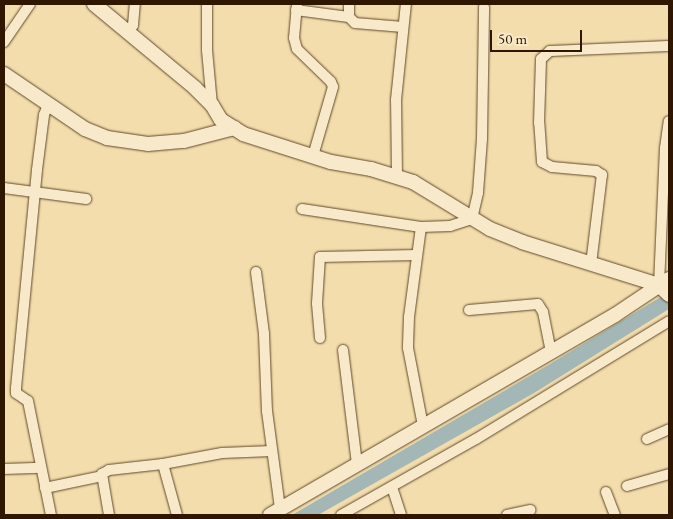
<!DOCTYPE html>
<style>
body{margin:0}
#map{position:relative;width:673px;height:519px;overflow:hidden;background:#f3ddac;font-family:"EB Garamond",serif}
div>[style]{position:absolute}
.water>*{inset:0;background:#a3b8b6}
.roads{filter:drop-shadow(0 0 1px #60482b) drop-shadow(0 0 1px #60482b)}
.street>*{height:10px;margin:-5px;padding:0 5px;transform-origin:5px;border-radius:5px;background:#f7e9c9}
.secondary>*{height:14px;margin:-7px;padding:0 7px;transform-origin:7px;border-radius:7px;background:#f7e9c9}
span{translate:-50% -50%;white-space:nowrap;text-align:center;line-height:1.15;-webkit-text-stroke:4px #f7e9c9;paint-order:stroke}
.frame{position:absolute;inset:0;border:5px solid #2f1600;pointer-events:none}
.scale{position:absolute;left:490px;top:30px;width:92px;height:22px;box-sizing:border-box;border:2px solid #2f1600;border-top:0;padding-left:6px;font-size:15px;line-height:18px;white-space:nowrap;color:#2f1600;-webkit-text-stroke:4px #f7e9c9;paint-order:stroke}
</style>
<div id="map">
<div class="water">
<div style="clip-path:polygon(669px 292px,669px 309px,534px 393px,318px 515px,292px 515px,550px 364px)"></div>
</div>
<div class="roads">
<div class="street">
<div style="left:207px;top:4px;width:46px;rotate:90deg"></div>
<div style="left:207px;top:50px;width:55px;rotate:84.8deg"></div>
<div style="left:297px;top:4px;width:34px;rotate:95deg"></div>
<div style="left:294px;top:38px;width:11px;rotate:75deg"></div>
<div style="left:297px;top:49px;width:47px;rotate:44.1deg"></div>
<div style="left:331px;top:82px;width:5px;rotate:68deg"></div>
<div style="left:333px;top:87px;width:72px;rotate:106.2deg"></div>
<div style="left:349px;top:4px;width:13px;rotate:90deg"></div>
<div style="left:349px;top:17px;width:8px;rotate:45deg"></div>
<div style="left:355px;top:23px;width:48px;rotate:4.8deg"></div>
<div style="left:296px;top:10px;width:53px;rotate:7.5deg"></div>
<div style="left:129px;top:32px;width:8px;rotate:-60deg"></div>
<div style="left:133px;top:25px;width:21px;rotate:-85deg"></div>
<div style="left:4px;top:42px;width:46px;rotate:-55.6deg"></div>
<div style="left:48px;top:105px;width:11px;rotate:112deg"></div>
<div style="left:44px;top:115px;width:55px;rotate:97.3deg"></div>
<div style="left:37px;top:170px;width:219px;rotate:95.5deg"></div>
<div style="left:16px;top:388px;width:5px;rotate:90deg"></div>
<div style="left:16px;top:393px;width:14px;rotate:34deg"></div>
<div style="left:28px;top:401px;width:116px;rotate:78.6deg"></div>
<div style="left:397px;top:177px;width:77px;rotate:-90.7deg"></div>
<div style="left:396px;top:100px;width:97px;rotate:-84.1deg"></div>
<div style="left:4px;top:188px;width:83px;rotate:7.6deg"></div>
<div style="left:302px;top:209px;width:120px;rotate:8.6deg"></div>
<div style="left:421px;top:227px;width:29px;rotate:-2deg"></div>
<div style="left:450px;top:226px;width:23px;rotate:-18deg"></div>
<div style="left:472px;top:219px;width:27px;rotate:-77deg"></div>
<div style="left:478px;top:193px;width:54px;rotate:-85.8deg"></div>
<div style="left:482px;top:139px;width:132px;rotate:-89.1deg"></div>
<div style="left:421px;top:227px;width:91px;rotate:97.6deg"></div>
<div style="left:409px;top:317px;width:31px;rotate:92deg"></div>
<div style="left:408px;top:348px;width:79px;rotate:79.1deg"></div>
<div style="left:591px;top:264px;width:90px;rotate:-83deg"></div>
<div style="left:602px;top:175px;width:7px;rotate:-146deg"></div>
<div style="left:596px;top:171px;width:44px;rotate:-174.8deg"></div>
<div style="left:552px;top:167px;width:11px;rotate:-153deg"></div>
<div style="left:542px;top:162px;width:39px;rotate:-94deg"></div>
<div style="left:539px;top:123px;width:64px;rotate:-88.2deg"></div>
<div style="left:541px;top:59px;width:12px;rotate:-42deg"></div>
<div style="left:550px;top:51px;width:119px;rotate:-2.4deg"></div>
<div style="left:256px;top:272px;width:63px;rotate:82.6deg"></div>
<div style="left:264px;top:334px;width:77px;rotate:87.8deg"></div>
<div style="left:267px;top:411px;width:99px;rotate:82.4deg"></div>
<div style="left:659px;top:285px;width:137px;rotate:-87.5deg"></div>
<div style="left:665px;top:148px;width:27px;rotate:-82deg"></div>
<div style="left:469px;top:310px;width:69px;rotate:-5deg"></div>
<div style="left:538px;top:304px;width:9px;rotate:58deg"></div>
<div style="left:543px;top:312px;width:41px;rotate:78.7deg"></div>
<div style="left:320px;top:338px;width:35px;rotate:-95deg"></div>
<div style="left:317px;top:303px;width:46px;rotate:-86.3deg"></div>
<div style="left:320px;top:257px;width:97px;rotate:-1.2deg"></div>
<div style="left:343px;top:350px;width:115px;rotate:83deg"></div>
<div style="left:647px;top:439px;width:24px;rotate:-24deg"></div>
<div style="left:4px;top:469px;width:37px;rotate:-2deg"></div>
<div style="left:627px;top:486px;width:44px;rotate:-15.9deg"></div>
<div style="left:392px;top:487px;width:29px;rotate:72deg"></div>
<div style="left:45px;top:488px;width:58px;rotate:-11.9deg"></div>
<div style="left:606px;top:492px;width:25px;rotate:69deg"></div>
<div style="left:109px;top:515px;width:42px;rotate:-99.7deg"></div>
<div style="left:102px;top:474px;width:8px;rotate:-30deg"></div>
<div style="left:109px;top:470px;width:54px;rotate:-6.3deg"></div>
<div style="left:177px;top:515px;width:53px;rotate:-105.4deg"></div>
<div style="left:163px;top:464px;width:60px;rotate:-10.6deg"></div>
<div style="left:222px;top:453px;width:50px;rotate:-2.3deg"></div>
<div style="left:341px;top:515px;width:155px;rotate:-29.4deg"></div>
<div style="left:476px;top:439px;width:226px;rotate:-31.4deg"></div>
<div style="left:507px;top:515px;width:24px;rotate:-12deg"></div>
</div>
<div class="secondary">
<div style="left:94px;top:4px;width:131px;rotate:39.7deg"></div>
<div style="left:195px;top:88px;width:24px;rotate:45deg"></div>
<div style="left:212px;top:105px;width:17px;rotate:59deg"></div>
<div style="left:221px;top:120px;width:26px;rotate:32deg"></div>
<div style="left:243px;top:134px;width:92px;rotate:17.7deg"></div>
<div style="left:331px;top:162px;width:41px;rotate:9.9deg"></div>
<div style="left:371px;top:169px;width:44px;rotate:17.2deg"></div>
<div style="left:413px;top:182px;width:90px;rotate:31.4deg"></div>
<div style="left:490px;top:229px;width:35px;rotate:22deg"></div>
<div style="left:522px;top:242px;width:144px;rotate:17.4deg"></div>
<div style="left:659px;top:285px;width:14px;rotate:45deg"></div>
<div style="left:4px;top:74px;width:98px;rotate:34.2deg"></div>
<div style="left:85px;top:129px;width:24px;rotate:22deg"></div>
<div style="left:107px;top:138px;width:41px;rotate:8.3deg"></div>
<div style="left:148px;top:144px;width:36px;rotate:-5deg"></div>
<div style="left:184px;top:141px;width:52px;rotate:-14.6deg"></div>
<div style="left:270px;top:515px;width:399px;rotate:-30.1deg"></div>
<div style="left:615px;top:315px;width:65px;rotate:-33.7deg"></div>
</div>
</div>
<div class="frame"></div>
<div class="scale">50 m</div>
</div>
